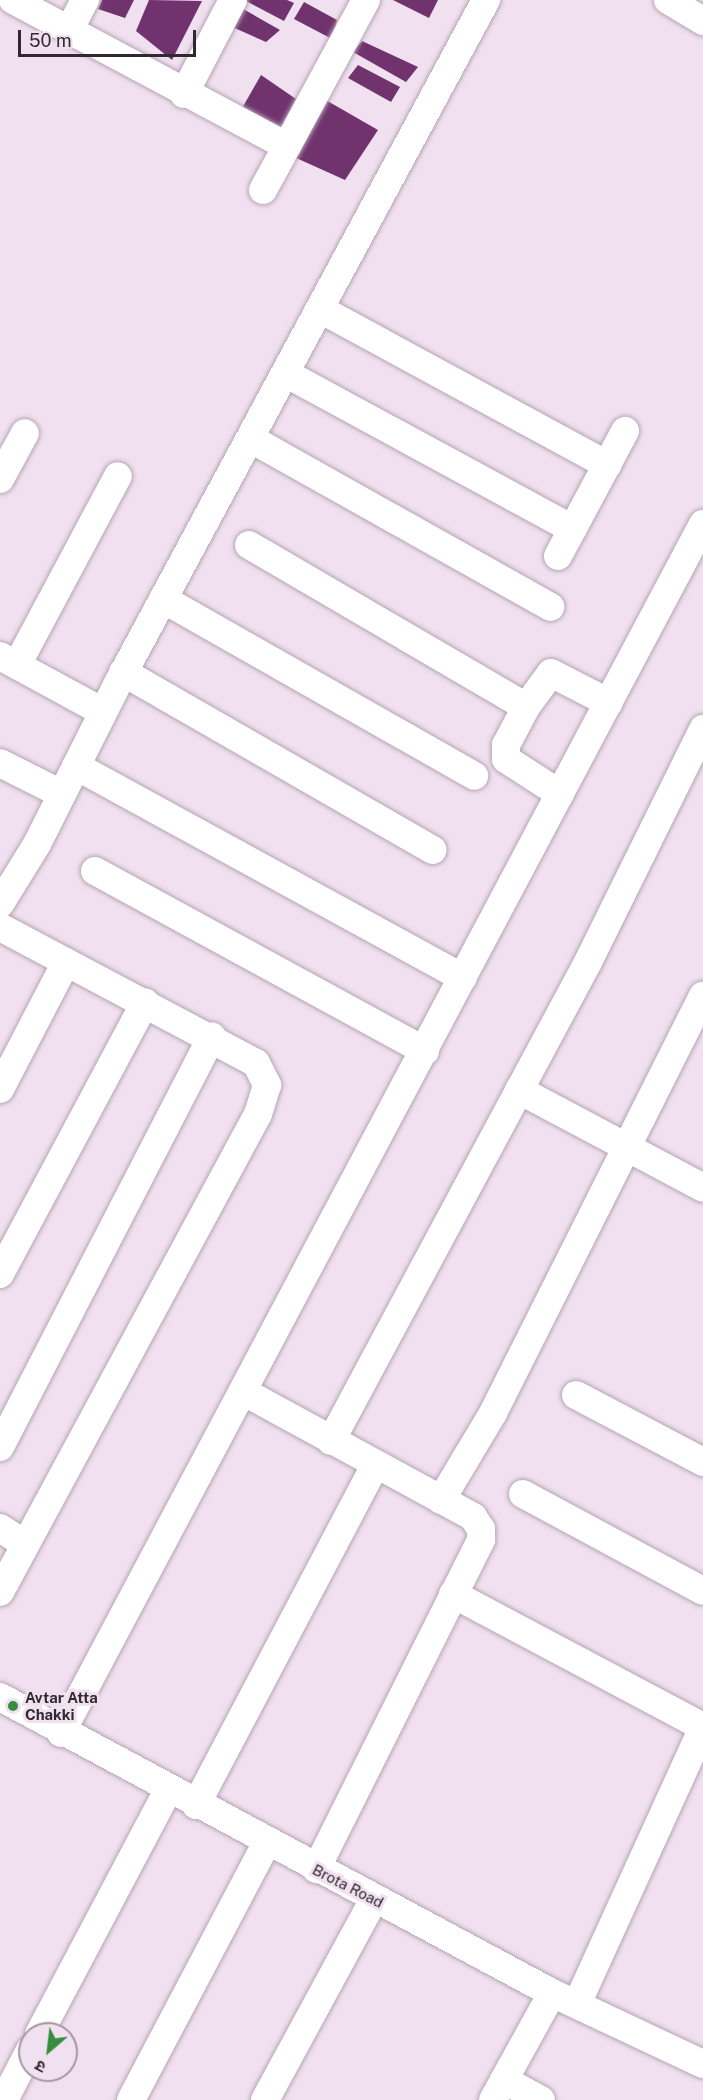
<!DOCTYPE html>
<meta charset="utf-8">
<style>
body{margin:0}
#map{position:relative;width:703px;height:2100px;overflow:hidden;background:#f1e0f0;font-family:"Public Sans","Noto Sans Devanagari",sans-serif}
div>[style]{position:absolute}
.building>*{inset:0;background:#70336e}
.roads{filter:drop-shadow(0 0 2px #b5a5b4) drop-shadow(0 0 2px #b5a5b4)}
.minor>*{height:28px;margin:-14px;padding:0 14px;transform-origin:14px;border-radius:14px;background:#fff}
.dots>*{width:16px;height:16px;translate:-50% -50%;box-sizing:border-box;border:3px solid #f1e0f0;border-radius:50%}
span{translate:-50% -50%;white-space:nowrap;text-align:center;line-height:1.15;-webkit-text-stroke:6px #f1e0f0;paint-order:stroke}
.poi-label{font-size:15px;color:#302a30;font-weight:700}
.left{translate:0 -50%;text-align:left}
.street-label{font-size:15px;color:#302a30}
.north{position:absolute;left:18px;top:2022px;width:60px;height:60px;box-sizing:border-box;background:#f1e0f0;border:2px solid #a497a3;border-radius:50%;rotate:208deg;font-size:16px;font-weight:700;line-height:24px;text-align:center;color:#302a30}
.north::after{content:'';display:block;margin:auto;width:21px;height:27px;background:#348e3e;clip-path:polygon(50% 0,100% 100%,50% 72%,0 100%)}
.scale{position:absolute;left:18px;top:30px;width:178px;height:27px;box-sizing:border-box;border:3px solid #302a30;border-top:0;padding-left:8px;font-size:18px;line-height:21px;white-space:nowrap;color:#302a30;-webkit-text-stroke:4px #f1e0f0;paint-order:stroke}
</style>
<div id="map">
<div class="building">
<div style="clip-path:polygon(102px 0,134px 0,125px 18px,98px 9px)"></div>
<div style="clip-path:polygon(149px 0,202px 1px,172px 60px,136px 31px)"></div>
<div style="clip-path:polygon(244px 0,287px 0,294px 3px,284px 21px)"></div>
<div style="clip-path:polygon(393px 0,438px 0,429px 18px)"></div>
<div style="clip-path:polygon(304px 2px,337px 20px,332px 39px,294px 19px)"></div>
<div style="clip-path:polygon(238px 6px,280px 30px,266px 42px,230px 26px)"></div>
<div style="clip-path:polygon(362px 41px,418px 67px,406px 82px,353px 52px)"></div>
<div style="clip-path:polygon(358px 65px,400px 87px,391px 102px,348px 78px)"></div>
<div style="clip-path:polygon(261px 75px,296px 99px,280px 130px,241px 110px)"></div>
<div style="clip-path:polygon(324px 99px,378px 130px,345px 180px,294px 157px)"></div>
</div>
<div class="roads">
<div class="minor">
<div style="left:13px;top:0;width:310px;rotate:28.1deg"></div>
<div style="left:287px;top:146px;width:166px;rotate:-61.6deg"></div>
<div style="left:668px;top:0;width:41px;rotate:31deg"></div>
<div style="left:70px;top:29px;width:33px;rotate:-63deg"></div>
<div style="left:184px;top:94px;width:106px;rotate:-62.5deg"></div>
<div style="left:263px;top:190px;width:50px;rotate:-61.4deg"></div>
<div style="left:320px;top:309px;width:327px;rotate:28.5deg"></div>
<div style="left:287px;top:374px;width:325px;rotate:28.5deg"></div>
<div style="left:253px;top:440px;width:341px;rotate:29.3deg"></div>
<div style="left:0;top:479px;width:52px;rotate:-61.5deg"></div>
<div style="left:249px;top:545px;width:321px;rotate:30.3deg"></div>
<div style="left:558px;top:556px;width:142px;rotate:-61.8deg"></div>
<div style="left:163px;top:599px;width:358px;rotate:29.6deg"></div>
<div style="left:0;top:656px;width:117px;rotate:28.5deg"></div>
<div style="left:17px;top:665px;width:214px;rotate:-61.9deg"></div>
<div style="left:123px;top:672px;width:357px;rotate:29.9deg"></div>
<div style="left:0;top:763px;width:69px;rotate:26.6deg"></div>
<div style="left:76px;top:766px;width:441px;rotate:28.7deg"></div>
<div style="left:560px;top:794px;width:64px;rotate:-147.1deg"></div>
<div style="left:506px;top:759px;width:14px;rotate:-90deg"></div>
<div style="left:506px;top:745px;width:43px;rotate:-62.2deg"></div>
<div style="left:526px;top:707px;width:42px;rotate:-53.7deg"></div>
<div style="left:551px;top:673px;width:65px;rotate:27.3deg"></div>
<div style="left:95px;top:871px;width:376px;rotate:28.6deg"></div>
<div style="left:0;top:904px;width:70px;rotate:-58.3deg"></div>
<div style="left:37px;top:844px;width:182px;rotate:-63.3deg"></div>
<div style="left:119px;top:681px;width:774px;rotate:-61.68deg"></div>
<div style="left:0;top:927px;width:290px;rotate:28deg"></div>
<div style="left:256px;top:1063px;width:25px;rotate:63deg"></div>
<div style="left:267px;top:1085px;width:30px;rotate:107deg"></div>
<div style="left:258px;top:1114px;width:543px;rotate:118.36deg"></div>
<div style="left:0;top:1089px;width:143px;rotate:-62.5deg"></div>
<div style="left:519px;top:1090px;width:208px;rotate:28deg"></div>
<div style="left:0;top:1274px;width:308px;rotate:-61.9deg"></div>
<div style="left:246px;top:1393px;width:259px;rotate:28.6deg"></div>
<div style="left:473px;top:1517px;width:14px;rotate:56deg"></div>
<div style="left:481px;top:1529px;width:11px;rotate:90deg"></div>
<div style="left:481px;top:1540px;width:368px;rotate:116.6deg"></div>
<div style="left:576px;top:1395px;width:144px;rotate:27.8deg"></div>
<div style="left:331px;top:1441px;width:544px;rotate:-61.78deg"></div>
<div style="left:588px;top:962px;width:260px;rotate:-63.7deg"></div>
<div style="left:0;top:1447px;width:462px;rotate:-62.7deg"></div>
<div style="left:523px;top:1494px;width:204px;rotate:28.3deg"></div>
<div style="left:441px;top:1500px;width:101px;rotate:-59.1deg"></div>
<div style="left:493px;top:1413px;width:467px;rotate:-63.3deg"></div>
<div style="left:0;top:1528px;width:30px;rotate:33deg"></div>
<div style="left:453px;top:1594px;width:283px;rotate:28deg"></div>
<div style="left:0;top:1697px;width:626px;rotate:28.2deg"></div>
<div style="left:552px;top:1993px;width:167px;rotate:25.2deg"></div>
<div style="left:61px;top:1733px;width:1369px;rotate:-62.03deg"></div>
<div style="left:196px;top:1805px;width:384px;rotate:-62.2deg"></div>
<div style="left:577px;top:2004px;width:304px;rotate:-65.5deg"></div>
<div style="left:39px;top:2034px;width:278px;rotate:-62.1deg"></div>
<div style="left:504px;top:2080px;width:42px;rotate:28.4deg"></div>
<div style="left:4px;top:2100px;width:56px;rotate:-62.5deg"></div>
<div style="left:131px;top:2100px;width:289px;rotate:-62.2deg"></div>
<div style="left:265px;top:2100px;width:229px;rotate:-61.5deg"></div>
<div style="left:493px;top:2100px;width:122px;rotate:-61.1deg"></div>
</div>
</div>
<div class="dots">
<div style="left:13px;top:1706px;background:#348e3e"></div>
</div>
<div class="poi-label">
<span class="left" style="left:25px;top:1706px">Avtar Atta<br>Chakki</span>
</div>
<div class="street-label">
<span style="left:348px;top:1886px;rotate:27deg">Brota Road</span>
</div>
<div class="north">उ</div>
<div class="scale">50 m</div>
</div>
